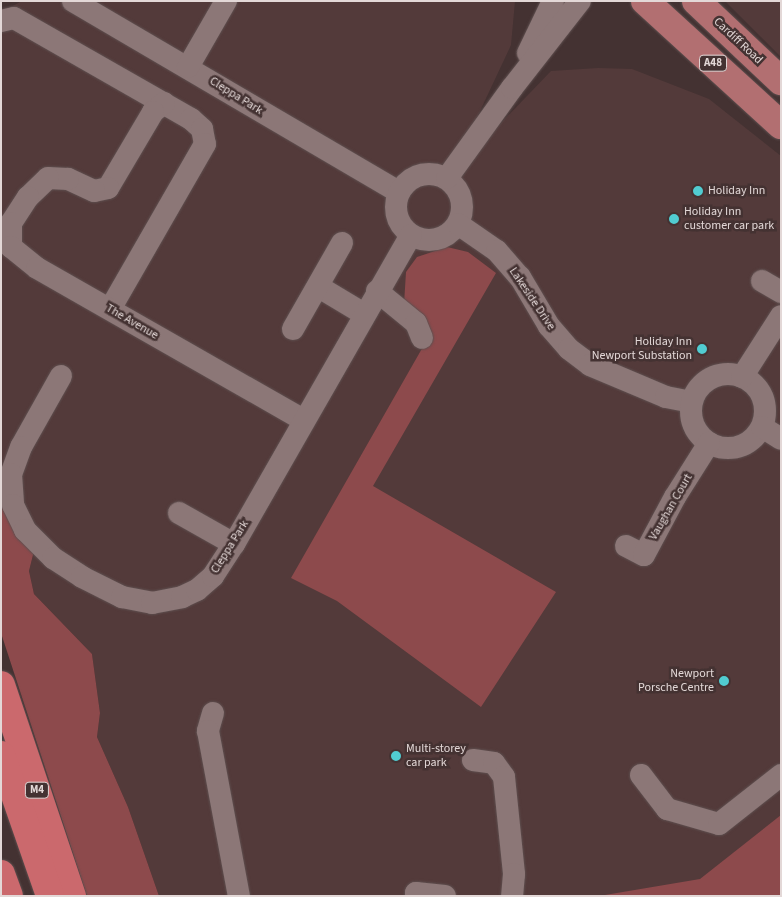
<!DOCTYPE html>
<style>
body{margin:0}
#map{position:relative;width:782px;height:897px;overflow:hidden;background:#443232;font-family:"Source Sans 3",sans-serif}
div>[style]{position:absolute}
.built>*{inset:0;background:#533a3a}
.green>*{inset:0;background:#8d4a4c}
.roads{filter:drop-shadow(0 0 1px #5e4f4f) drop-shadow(0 0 1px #5e4f4f)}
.minor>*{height:22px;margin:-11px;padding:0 11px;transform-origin:11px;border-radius:11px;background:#8c7777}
.minor>.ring{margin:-11px;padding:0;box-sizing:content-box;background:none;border:22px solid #8c7777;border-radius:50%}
.major>*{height:28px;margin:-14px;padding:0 14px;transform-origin:14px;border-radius:14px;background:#b26f71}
.highway>*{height:28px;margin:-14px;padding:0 14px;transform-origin:14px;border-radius:14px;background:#cb696d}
.dots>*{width:14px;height:14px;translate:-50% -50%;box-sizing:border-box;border:2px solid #443232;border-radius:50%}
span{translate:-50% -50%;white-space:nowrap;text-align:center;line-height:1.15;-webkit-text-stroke:5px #443232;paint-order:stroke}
.shield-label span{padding:1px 4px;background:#443232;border:1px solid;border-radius:4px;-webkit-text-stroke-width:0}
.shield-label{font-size:11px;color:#e3d8d7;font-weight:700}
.street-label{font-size:12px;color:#e3d8d7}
.poi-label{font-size:12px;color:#e3d8d7}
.left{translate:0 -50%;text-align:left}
.right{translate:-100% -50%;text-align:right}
.frame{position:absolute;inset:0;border:2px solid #e3d8d7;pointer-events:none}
</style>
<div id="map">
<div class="built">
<div style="clip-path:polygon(22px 1px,515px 1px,511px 45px,449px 177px,551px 71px,598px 68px,632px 69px,709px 99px,781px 156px,781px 896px,159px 896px,128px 807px,97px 737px,100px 713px,92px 654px,34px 594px,29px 571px,34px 551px,1px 506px,1px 12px)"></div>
<div style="clip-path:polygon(725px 1px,781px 1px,781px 57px)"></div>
</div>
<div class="green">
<div style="clip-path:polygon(447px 247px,468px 252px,496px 273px,373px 486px,556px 592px,481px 707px,337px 601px,291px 578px,428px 338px,404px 304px,406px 272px,417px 257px)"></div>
<div style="clip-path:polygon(1px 506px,34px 551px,29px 571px,34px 594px,92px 654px,100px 713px,97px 737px,128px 807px,159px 896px,87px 896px,1px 633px)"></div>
<div style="clip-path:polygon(781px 815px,781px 896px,599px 896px,700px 879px)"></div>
</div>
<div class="roads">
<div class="minor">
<div style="left:73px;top:1px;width:378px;rotate:30.4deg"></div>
<div style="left:1px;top:21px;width:13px;rotate:-13deg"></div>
<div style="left:14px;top:18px;width:204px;rotate:29.7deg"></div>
<div style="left:191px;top:119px;width:15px;rotate:42deg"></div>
<div style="left:202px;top:129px;width:15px;rotate:79deg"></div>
<div style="left:205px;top:144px;width:190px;rotate:119.9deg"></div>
<div style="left:528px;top:53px;width:58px;rotate:-64.3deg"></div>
<div style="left:188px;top:67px;width:76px;rotate:-60.1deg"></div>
<div style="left:164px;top:103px;width:14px;rotate:141deg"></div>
<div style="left:153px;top:112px;width:88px;rotate:120.6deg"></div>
<div style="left:108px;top:188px;width:14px;rotate:168deg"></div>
<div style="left:94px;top:191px;width:29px;rotate:-155deg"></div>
<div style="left:68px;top:179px;width:20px;rotate:-177deg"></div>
<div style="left:48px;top:178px;width:28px;rotate:136deg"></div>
<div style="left:28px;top:197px;width:31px;rotate:123deg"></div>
<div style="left:11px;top:223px;width:24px;rotate:90deg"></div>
<div style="left:11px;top:247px;width:33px;rotate:39deg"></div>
<div style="left:37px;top:268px;width:306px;rotate:29.7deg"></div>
<div class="ring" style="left:396px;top:174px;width:44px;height:44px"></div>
<div style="left:447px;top:178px;width:111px;rotate:-54.2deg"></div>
<div style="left:512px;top:88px;width:110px;rotate:-52deg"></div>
<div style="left:458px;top:224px;width:47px;rotate:34.7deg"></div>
<div style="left:497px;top:251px;width:35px;rotate:49deg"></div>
<div style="left:520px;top:277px;width:57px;rotate:59.4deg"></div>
<div style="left:549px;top:326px;width:30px;rotate:49deg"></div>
<div style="left:569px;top:349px;width:26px;rotate:37deg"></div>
<div style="left:590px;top:365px;width:82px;rotate:22.8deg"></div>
<div style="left:666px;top:397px;width:26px;rotate:11deg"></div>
<div style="left:762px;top:281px;width:22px;rotate:30deg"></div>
<div style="left:319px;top:287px;width:52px;rotate:31deg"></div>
<div style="left:377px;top:291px;width:50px;rotate:39.4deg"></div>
<div style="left:416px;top:323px;width:16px;rotate:68deg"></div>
<div style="left:293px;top:329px;width:99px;rotate:-60.3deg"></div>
<div class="ring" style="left:691px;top:374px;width:52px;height:52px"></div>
<div style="left:61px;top:376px;width:81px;rotate:119.4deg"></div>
<div style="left:21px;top:447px;width:29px;rotate:110deg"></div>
<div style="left:11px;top:474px;width:31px;rotate:86deg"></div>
<div style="left:13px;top:505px;width:28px;rotate:64deg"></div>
<div style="left:25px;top:530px;width:40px;rotate:45deg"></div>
<div style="left:53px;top:558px;width:35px;rotate:33deg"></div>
<div style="left:82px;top:577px;width:45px;rotate:26.6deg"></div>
<div style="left:122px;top:597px;width:31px;rotate:11deg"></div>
<div style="left:152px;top:603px;width:31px;rotate:-11deg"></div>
<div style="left:182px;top:597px;width:17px;rotate:-25deg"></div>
<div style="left:197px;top:590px;width:21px;rotate:-41deg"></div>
<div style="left:213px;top:576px;width:38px;rotate:-57deg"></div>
<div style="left:234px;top:544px;width:356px;rotate:-60.2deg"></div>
<div style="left:742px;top:377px;width:72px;rotate:-57.4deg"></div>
<div style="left:762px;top:427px;width:22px;rotate:32deg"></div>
<div style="left:179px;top:513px;width:63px;rotate:29.4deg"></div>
<div style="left:626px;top:546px;width:20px;rotate:27deg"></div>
<div style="left:644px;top:555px;width:66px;rotate:-61.9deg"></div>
<div style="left:675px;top:497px;width:64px;rotate:-57.8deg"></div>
<div style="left:213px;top:713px;width:19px;rotate:106deg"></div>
<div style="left:208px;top:731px;width:168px;rotate:79.4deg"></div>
<div style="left:473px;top:760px;width:21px;rotate:8deg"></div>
<div style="left:494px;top:763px;width:17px;rotate:54deg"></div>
<div style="left:504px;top:777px;width:98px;rotate:84.1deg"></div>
<div style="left:514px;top:874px;width:22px;rotate:95deg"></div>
<div style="left:641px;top:775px;width:43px;rotate:52.6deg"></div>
<div style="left:667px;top:809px;width:54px;rotate:16.1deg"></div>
<div style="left:719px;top:824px;width:79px;rotate:-38.3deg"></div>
<div style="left:416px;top:896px;width:3px;rotate:-90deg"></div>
<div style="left:416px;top:893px;width:29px;rotate:6deg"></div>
</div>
<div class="major">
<div style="left:645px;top:1px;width:184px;rotate:42.4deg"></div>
<div style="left:696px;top:1px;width:117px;rotate:43.3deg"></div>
</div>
<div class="highway">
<div style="left:1px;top:685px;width:223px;rotate:71.4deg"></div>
<div style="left:1px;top:755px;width:149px;rotate:70.8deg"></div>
<div style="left:1px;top:874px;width:23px;rotate:70deg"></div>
</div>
</div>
<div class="dots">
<div style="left:698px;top:191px;background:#51ccd1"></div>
<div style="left:674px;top:219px;background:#51ccd1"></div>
<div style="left:702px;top:349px;background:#51ccd1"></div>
<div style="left:724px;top:681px;background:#51ccd1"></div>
<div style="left:396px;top:756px;background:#51ccd1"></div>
</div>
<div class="shield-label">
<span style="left:713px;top:63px">A48</span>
<span style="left:37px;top:790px">M4</span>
</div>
<div class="street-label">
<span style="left:738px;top:41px;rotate:43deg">Cardiff Road</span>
<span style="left:236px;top:96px;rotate:32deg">Cleppa Park</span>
<span style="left:532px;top:299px;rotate:56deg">Lakeside Drive</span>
<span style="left:132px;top:322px;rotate:30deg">The Avenue</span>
<span style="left:671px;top:507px;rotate:-60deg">Vaughan Court</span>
<span style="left:230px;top:547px;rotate:-58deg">Cleppa Park</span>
</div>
<div class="poi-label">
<span class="left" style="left:708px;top:191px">Holiday Inn</span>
<span class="left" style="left:684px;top:219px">Holiday Inn<br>customer car park</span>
<span class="right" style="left:692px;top:349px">Holiday Inn<br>Newport Substation</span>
<span class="right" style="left:714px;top:681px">Newport<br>Porsche Centre</span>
<span class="left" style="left:406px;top:756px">Multi-storey<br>car park</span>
</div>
<div class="frame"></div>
</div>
